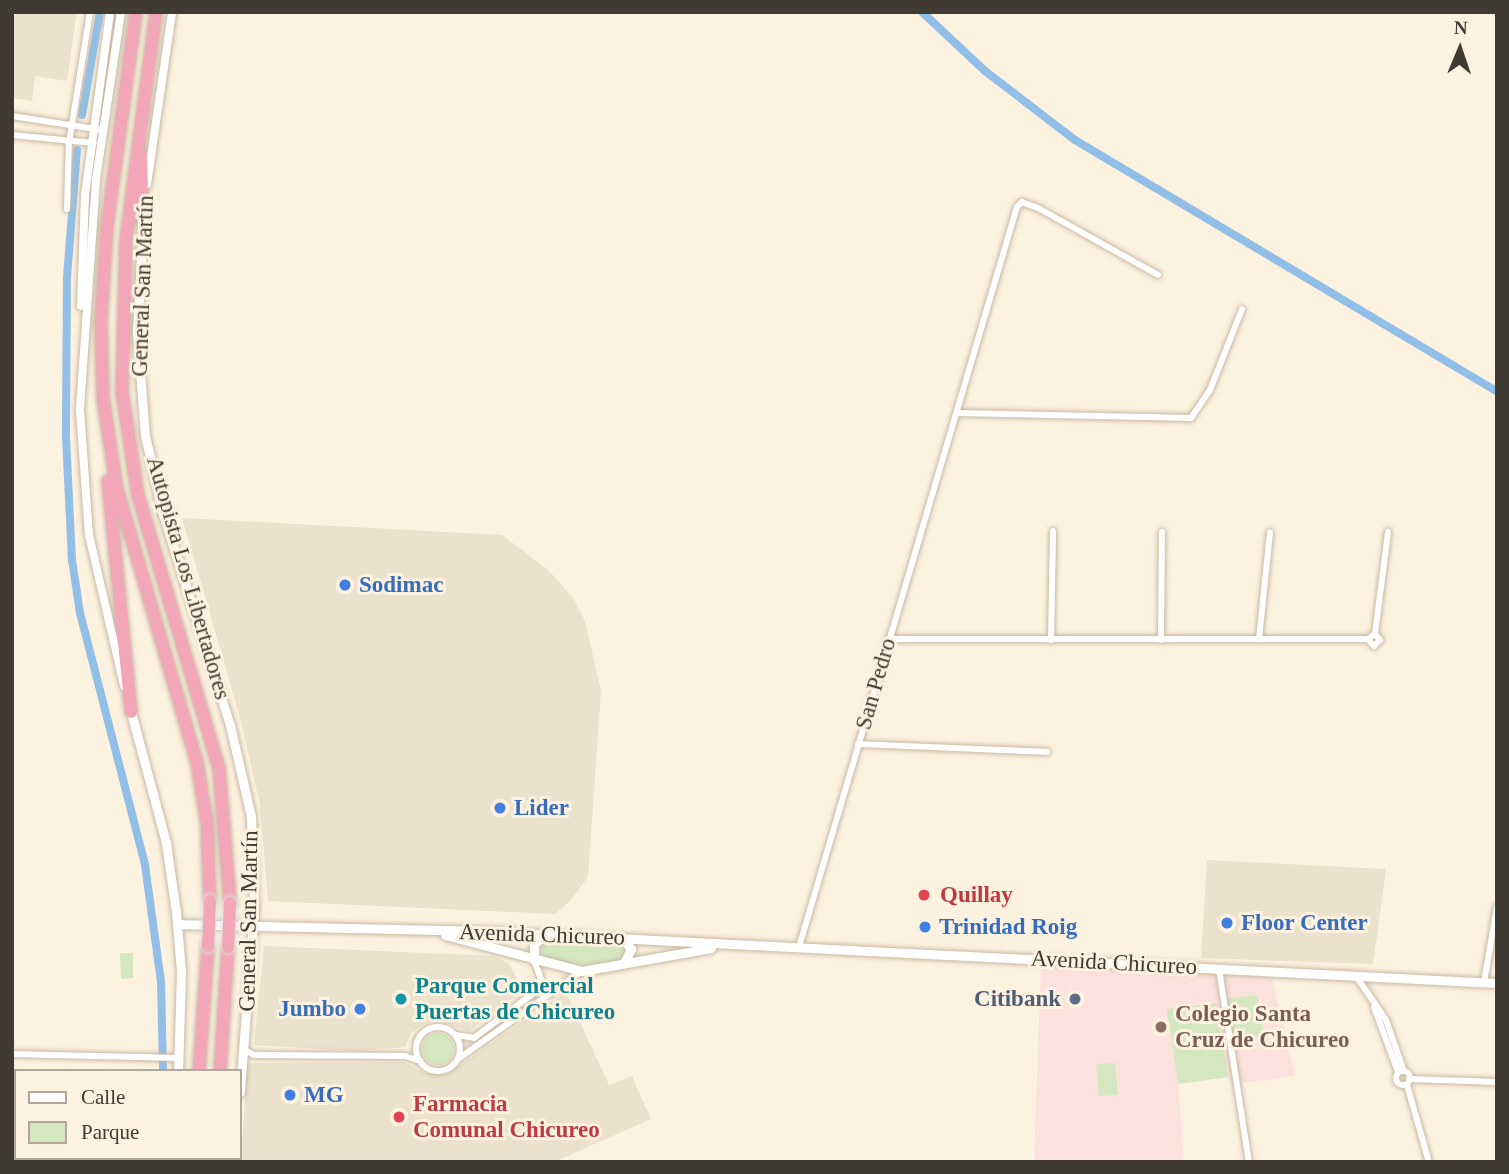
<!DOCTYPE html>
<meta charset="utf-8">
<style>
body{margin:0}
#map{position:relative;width:1509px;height:1174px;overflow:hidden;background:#fdf1df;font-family:"Times New Roman",serif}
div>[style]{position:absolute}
.commercial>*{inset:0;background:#ebe1cd}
.education>*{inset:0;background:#fce2dc}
.green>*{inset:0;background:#d5e7c0}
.round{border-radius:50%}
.canal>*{height:8px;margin:-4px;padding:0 4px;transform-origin:4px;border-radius:4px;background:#92bfe7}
.roads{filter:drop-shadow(0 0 2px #c8baa4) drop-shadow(0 0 2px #c8baa4)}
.minor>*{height:6px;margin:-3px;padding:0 3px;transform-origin:3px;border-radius:3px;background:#fff}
.minor>.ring{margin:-3px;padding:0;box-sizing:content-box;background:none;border:6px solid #fff;border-radius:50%}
.tertiary>*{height:8px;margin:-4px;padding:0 4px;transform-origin:4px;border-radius:4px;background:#fff}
.secondary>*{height:9px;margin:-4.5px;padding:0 4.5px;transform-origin:4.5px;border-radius:4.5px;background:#fff}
.motorway>*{height:12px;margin:-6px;padding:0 6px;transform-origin:6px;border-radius:6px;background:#f4a6b9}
.bridges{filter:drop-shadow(0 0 2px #dddcda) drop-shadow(0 0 2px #dddcda)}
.motorway-bridge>*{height:12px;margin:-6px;padding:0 6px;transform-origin:6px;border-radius:6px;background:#f4a6b9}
.dots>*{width:19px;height:19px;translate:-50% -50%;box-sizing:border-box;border:4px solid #fdf1df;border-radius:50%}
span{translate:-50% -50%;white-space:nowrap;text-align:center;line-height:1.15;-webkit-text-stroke:6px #fdf1df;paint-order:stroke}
.street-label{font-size:23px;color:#403b32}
.shop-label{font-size:23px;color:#366cbe;font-weight:700}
.left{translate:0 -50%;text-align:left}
.right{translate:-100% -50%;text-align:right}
.health-label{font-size:23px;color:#be3a42;font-weight:700}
.culture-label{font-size:23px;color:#0d838f;font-weight:700}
.service-label{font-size:23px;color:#4e5e75;font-weight:700}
.education-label{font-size:23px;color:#785e54;font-weight:700}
.frame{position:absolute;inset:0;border:14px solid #403b32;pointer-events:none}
.legend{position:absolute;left:14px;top:1069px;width:228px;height:91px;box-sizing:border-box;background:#fdf1df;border:2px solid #b1a89a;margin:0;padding:9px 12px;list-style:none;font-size:21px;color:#403b32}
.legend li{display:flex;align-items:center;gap:14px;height:35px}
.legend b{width:35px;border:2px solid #b1a89a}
.north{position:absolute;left:1425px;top:14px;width:70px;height:70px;-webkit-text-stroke:5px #fdf1df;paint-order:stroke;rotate:2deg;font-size:19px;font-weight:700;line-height:28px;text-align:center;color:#403b32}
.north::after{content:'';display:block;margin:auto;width:24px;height:32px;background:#403b32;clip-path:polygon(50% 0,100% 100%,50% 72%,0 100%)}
</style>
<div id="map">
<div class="commercial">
<div style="clip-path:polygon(12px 12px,77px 12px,67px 81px,35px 76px,32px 101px,12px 98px)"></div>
<div style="clip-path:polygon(182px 518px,502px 535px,548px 570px,572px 596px,585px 621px,601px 691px,588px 877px,570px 901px,555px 914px,268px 901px,260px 805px,241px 721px)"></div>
<div style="clip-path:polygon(1207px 860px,1386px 869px,1373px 964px,1201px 958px)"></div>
<div style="clip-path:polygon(264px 946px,494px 956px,510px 964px,518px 983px,516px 995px,469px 1031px,444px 1022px,427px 1022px,411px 1033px,405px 1047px,358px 1051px,254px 1045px)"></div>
<div style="clip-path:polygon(566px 992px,609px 1085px,632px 1076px,651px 1119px,554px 1162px,241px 1162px,247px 1068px,252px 1063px,403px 1062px,425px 1073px,447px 1074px)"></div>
</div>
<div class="education">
<div style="clip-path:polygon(1041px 965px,1272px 978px,1295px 1076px,1232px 1084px,1229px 1077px,1178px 1084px,1184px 1162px,1034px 1162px)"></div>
</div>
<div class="green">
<div style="clip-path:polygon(550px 938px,622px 942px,627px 949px,623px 960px,586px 969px,542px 957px,541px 945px)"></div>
<div style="clip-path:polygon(120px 953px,133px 953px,133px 978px,121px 979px)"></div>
<div style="clip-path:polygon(1257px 995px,1264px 1036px,1230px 1040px,1224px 999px)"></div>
<div style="clip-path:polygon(1216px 1003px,1228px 1077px,1178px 1084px,1167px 1009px)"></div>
<div class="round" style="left:422px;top:1033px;width:32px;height:32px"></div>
<div style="clip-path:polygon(1115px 1063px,1118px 1095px,1099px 1096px,1096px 1064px)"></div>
</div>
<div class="canal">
<div style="left:922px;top:12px;width:86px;rotate:43.1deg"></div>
<div style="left:985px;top:71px;width:113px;rotate:37.5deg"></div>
<div style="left:1075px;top:140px;width:492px;rotate:30.8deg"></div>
<div style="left:82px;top:115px;width:105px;rotate:-80.1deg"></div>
<div style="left:77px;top:150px;width:127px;rotate:94.5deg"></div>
<div style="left:67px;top:277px;width:161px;rotate:90.4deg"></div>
<div style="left:66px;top:438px;width:122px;rotate:87.2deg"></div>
<div style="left:72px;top:560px;width:54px;rotate:81.4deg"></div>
<div style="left:80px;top:613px;width:260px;rotate:75.5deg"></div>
<div style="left:145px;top:865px;width:118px;rotate:82.2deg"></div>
<div style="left:161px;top:982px;width:89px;rotate:88.7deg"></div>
<div style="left:158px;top:1162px;width:4px;rotate:-90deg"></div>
</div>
<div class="roads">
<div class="minor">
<div style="left:12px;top:116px;width:91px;rotate:8.8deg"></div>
<div style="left:12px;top:135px;width:82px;rotate:5.6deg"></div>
<div style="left:67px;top:209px;width:66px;rotate:-88.3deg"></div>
<div style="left:69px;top:143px;width:133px;rotate:-80.9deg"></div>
<div style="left:957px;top:413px;width:234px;rotate:1.2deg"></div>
<div style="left:1191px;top:418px;width:34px;rotate:-56deg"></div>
<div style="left:1210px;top:390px;width:87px;rotate:-68.4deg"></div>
<div style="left:1375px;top:634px;width:103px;rotate:-82.7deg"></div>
<div style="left:889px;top:639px;width:479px"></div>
<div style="left:1368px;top:639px;width:9px;rotate:-36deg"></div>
<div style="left:1375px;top:634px;width:8px;rotate:50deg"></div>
<div style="left:1380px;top:640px;width:8px;rotate:135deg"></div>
<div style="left:1374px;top:646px;width:9px;rotate:-131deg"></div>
<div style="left:1259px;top:639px;width:107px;rotate:-84.1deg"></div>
<div style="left:1051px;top:640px;width:109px;rotate:-88.9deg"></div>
<div style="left:1161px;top:640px;width:108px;rotate:-89.5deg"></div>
<div style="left:858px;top:744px;width:189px;rotate:2.4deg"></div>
<div style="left:799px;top:947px;width:771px;rotate:-73.59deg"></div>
<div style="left:1017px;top:207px;width:7px;rotate:-45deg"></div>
<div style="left:1022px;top:202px;width:19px;rotate:21deg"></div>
<div style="left:1040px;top:209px;width:135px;rotate:29.2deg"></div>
<div style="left:1219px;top:969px;width:195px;rotate:81.2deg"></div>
<div style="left:1356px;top:976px;width:53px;rotate:55.7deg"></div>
<div style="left:1386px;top:1020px;width:54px;rotate:70.6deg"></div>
<div style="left:1484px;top:982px;width:76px;rotate:-80.2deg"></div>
<div style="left:1374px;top:1007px;width:69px;rotate:69.7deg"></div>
<div class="ring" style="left:416px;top:1027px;width:38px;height:38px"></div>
<div style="left:456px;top:1035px;width:18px;rotate:9deg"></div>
<div style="left:474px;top:1038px;width:76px;rotate:-37deg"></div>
<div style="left:535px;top:992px;width:14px;rotate:-65deg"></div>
<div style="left:541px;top:979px;width:20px;rotate:-110deg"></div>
<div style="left:245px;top:1050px;width:10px;rotate:29deg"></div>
<div style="left:254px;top:1055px;width:151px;rotate:0.4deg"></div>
<div style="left:405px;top:1056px;width:16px;rotate:18deg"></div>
<div style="left:12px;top:1054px;width:167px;rotate:1.4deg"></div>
<div style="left:458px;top:1059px;width:152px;rotate:-35.4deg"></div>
<div class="ring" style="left:1396px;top:1071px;width:8px;height:8px"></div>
<div style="left:1409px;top:1079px;width:88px;rotate:2deg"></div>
<div style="left:1407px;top:1085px;width:80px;rotate:74.1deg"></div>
</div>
<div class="tertiary">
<div style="left:121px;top:12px;width:170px;rotate:98.5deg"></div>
<div style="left:96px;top:180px;width:231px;rotate:94deg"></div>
<div style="left:80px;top:410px;width:125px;rotate:85.9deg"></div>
<div style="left:89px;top:535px;width:155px;rotate:76.9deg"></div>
<div style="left:147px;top:184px;width:174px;rotate:-81.7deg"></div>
<div style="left:81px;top:306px;width:111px;rotate:-87.9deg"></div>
<div style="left:85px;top:195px;width:185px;rotate:-82.2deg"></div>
</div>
<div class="secondary">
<div style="left:143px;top:221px;width:111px;rotate:93.1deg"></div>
<div style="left:137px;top:332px;width:103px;rotate:85.6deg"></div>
<div style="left:145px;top:435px;width:78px;rotate:77.4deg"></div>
<div style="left:162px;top:511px;width:225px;rotate:72.4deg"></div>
<div style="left:230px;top:725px;width:94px;rotate:77.1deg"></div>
<div style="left:251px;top:817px;width:91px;rotate:88.1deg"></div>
<div style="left:254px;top:908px;width:185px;rotate:94.4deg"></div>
<div style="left:131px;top:712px;width:136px;rotate:75deg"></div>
<div style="left:166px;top:843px;width:70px;rotate:81.8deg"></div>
<div style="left:176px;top:912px;width:60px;rotate:85.2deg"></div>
<div style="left:181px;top:972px;width:99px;rotate:91.7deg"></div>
<div style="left:177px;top:924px;width:303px;rotate:1.3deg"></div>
<div style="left:480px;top:931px;width:1018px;rotate:2.93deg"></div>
<div style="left:445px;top:935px;width:142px;rotate:14.7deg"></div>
<div style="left:582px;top:971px;width:131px;rotate:-10.1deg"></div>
<div style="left:623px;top:939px;width:13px;rotate:51deg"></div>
<div style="left:631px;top:949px;width:16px;rotate:117deg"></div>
<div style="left:534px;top:960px;width:16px;rotate:-90deg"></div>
<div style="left:534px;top:944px;width:14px;rotate:-39deg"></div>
<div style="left:173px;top:1162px;width:4px;rotate:-90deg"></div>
<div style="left:230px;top:1162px;width:4px;rotate:-90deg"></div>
</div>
<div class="motorway">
<div style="left:136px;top:12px;width:217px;rotate:97.7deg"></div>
<div style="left:107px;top:227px;width:92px;rotate:93.7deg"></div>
<div style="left:101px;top:319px;width:79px;rotate:88.5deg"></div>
<div style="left:103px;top:398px;width:92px;rotate:81.3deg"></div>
<div style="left:117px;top:489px;width:284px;rotate:73.7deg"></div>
<div style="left:197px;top:762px;width:62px;rotate:80.7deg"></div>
<div style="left:207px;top:823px;width:78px;rotate:87.8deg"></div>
<div style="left:156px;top:12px;width:230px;rotate:97.5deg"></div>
<div style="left:126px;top:240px;width:152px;rotate:91.5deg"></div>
<div style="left:122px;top:392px;width:104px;rotate:81.2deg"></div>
<div style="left:138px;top:495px;width:285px;rotate:73.5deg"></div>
<div style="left:219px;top:768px;width:135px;rotate:85.3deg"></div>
<div style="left:141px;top:155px;width:66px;rotate:88.3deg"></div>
<div style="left:108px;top:481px;width:232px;rotate:84.3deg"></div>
<div style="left:199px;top:1071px;width:125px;rotate:-85.9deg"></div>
<div style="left:220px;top:1071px;width:124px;rotate:-86.3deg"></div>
<div style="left:193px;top:1162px;width:4px;rotate:-90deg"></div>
<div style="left:213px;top:1162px;width:4px;rotate:-90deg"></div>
</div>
</div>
<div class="bridges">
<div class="motorway-bridge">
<div style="left:208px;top:946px;width:45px;rotate:-87.5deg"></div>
<div style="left:228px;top:947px;width:44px;rotate:-87.4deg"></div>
</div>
</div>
<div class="dots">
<div style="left:345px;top:585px;background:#3f7fe0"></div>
<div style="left:500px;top:808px;background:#3f7fe0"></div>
<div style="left:924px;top:895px;background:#e0444e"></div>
<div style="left:1227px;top:923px;background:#3f7fe0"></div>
<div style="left:925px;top:927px;background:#3f7fe0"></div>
<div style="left:401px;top:999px;background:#0f9aa8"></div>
<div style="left:1075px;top:999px;background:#5c6f8a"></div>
<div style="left:360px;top:1009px;background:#3f7fe0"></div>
<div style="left:1161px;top:1027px;background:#8d6e63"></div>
<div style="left:290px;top:1095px;background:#3f7fe0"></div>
<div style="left:399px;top:1117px;background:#e0444e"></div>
</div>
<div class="street-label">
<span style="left:143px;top:286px;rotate:-88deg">General San Martín</span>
<span style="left:188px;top:578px;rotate:74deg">Autopista Los Libertadores</span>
<span style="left:876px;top:684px;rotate:-74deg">San Pedro</span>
<span style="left:249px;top:921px;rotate:-89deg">General San Martín</span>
<span style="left:542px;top:935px;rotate:2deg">Avenida Chicureo</span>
<span style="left:1114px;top:963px;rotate:3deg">Avenida Chicureo</span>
</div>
<div class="shop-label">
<span class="left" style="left:359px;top:585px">Sodimac</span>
<span class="left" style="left:514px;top:808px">Lider</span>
<span class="left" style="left:1241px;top:923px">Floor Center</span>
<span class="left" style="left:939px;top:927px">Trinidad Roig</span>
<span class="right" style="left:346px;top:1009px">Jumbo</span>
<span class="left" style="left:304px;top:1095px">MG</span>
</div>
<div class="health-label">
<span class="left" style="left:940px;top:895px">Quillay</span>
<span class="left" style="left:413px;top:1117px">Farmacia<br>Comunal Chicureo</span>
</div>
<div class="culture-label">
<span class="left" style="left:415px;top:999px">Parque Comercial<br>Puertas de Chicureo</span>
</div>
<div class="service-label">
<span class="right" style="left:1061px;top:999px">Citibank</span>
</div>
<div class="education-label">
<span class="left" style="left:1175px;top:1027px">Colegio Santa<br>Cruz de Chicureo</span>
</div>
<div class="frame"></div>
<ul class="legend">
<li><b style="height:9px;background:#fff"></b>Calle</li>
<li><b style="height:19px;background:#d5e7c0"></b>Parque</li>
</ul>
<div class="north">N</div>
</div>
